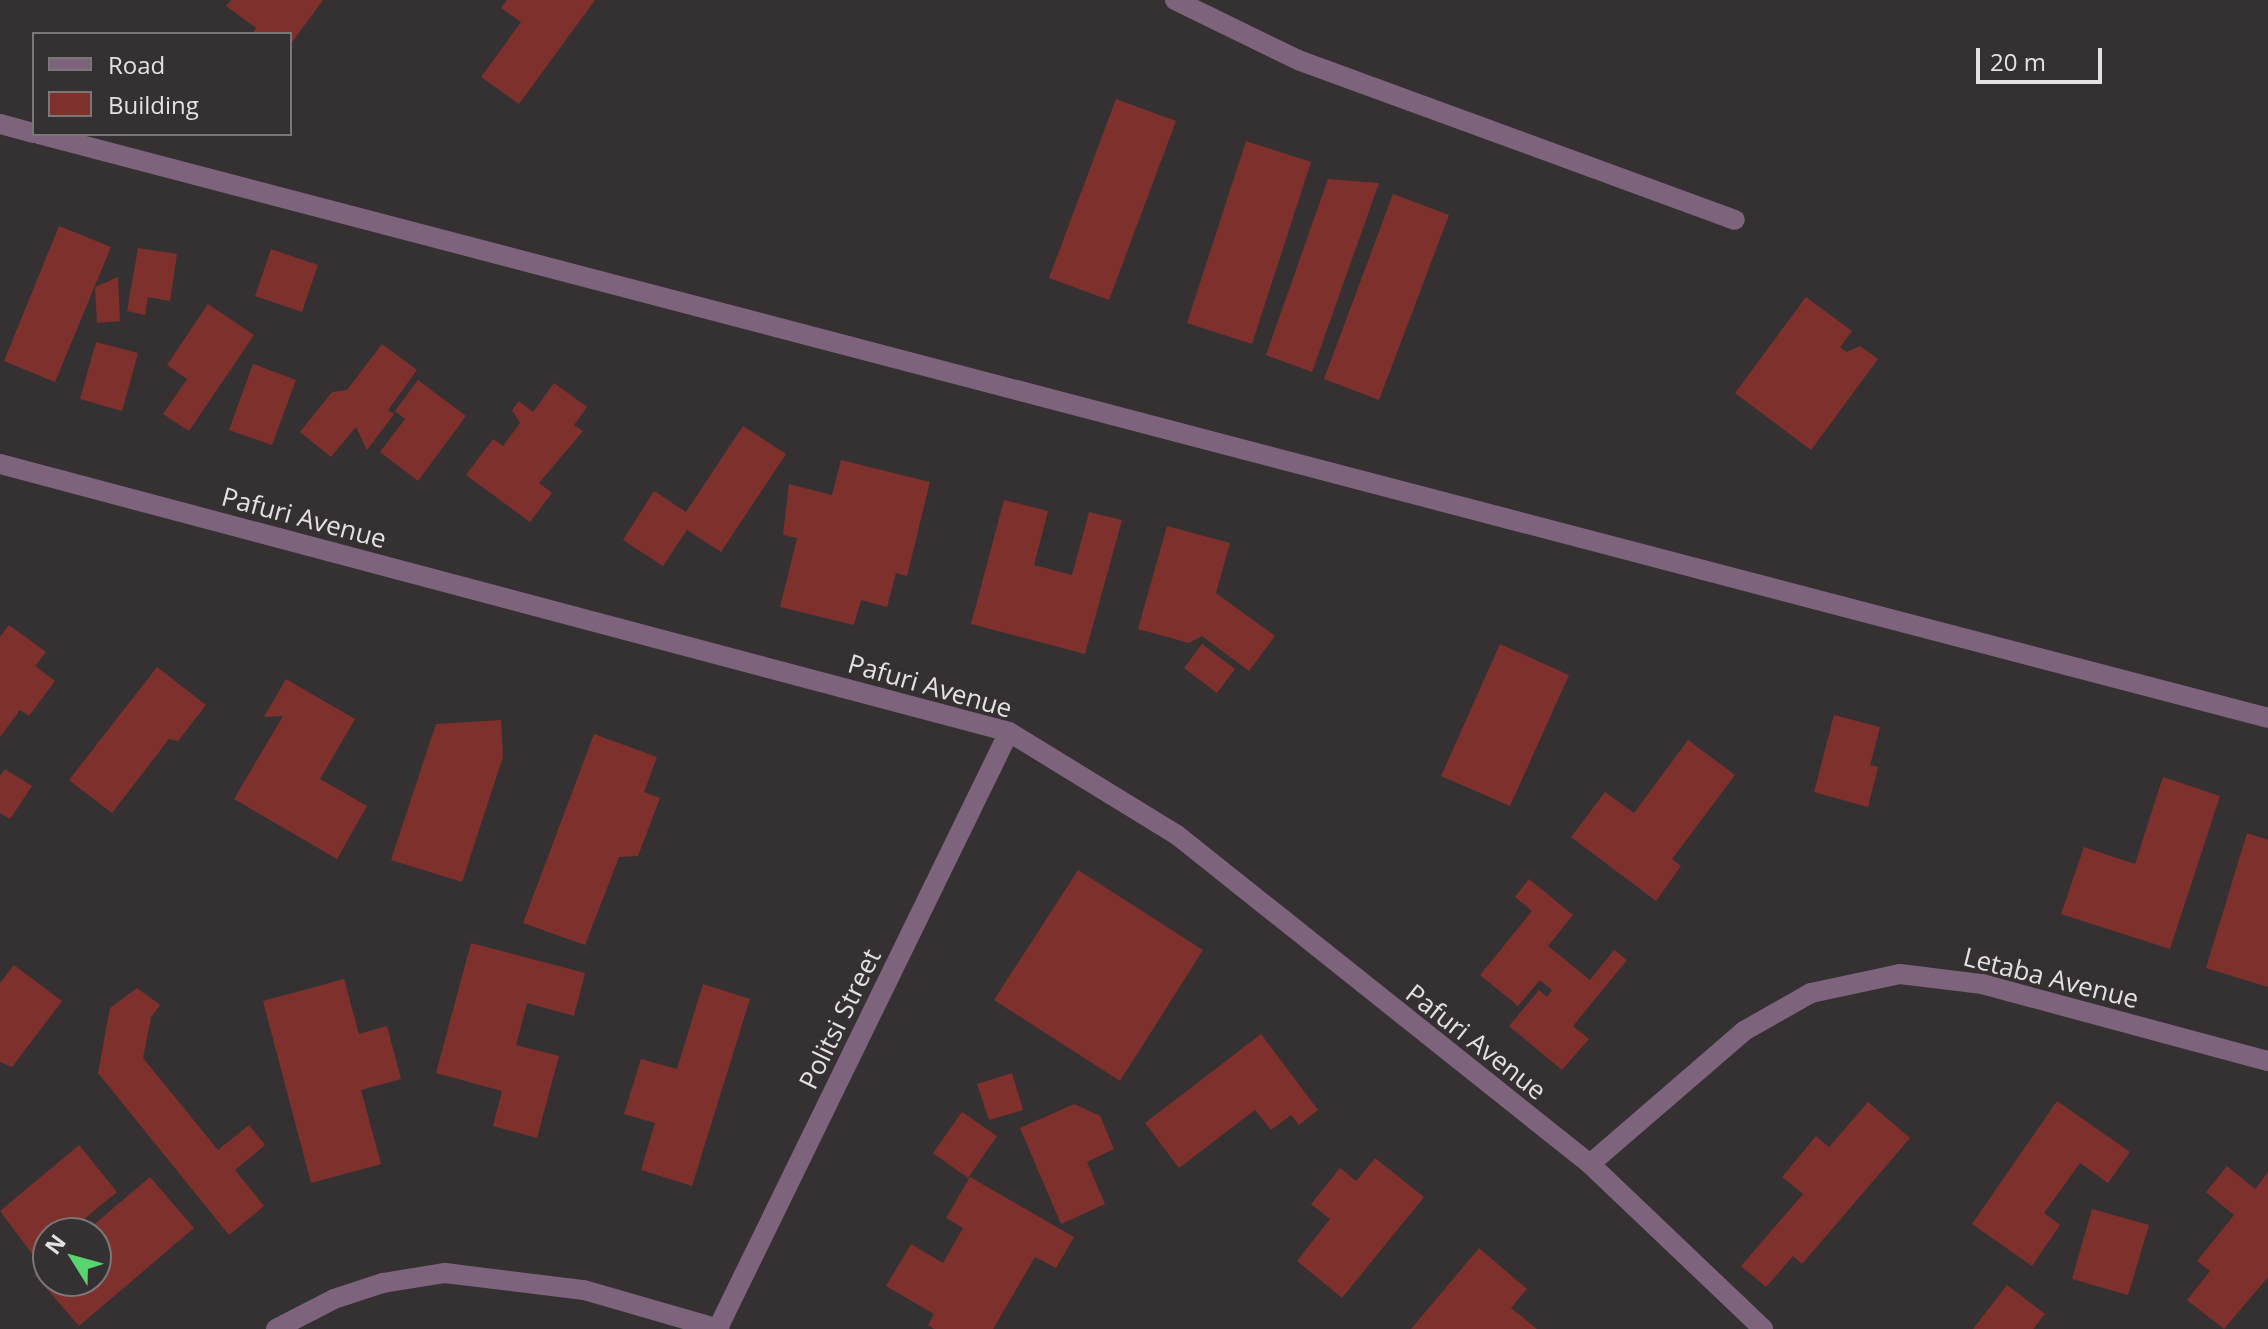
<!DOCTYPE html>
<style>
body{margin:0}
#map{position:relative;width:2268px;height:1329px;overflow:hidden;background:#353031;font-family:"Open Sans",sans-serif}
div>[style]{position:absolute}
.building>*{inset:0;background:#7e312c}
.service>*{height:20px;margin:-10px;padding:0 10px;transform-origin:10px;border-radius:10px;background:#7d637c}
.minor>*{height:20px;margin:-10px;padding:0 10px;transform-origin:10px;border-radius:10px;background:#7d637c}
span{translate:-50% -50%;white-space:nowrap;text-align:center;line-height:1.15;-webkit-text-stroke:6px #353031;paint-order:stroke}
.street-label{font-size:26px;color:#e5e1e2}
.legend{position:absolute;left:32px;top:32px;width:260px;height:104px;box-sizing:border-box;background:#353031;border:2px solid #7b7778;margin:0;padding:10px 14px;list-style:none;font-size:24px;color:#e5e1e2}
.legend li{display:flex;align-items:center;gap:16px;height:40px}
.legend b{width:40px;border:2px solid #7b7778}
.north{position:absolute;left:32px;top:1217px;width:80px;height:80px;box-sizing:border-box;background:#353031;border:2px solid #7b7778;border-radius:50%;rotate:307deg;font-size:22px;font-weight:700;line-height:32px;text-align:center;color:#e5e1e2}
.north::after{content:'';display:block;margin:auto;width:28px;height:36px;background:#57d570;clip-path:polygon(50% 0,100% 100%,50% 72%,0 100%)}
.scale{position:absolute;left:1976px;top:48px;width:126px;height:36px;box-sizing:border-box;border:4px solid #e5e1e2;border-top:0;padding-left:10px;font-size:24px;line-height:28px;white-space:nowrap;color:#e5e1e2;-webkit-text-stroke:6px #353031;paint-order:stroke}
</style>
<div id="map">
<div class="building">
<div style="clip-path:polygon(231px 0,323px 0,290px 45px,290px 34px,252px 34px,256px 28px,226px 6px)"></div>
<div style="clip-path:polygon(507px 0,595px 0,519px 104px,481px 77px,521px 22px,501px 8px)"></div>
<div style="clip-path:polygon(1116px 99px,1176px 121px,1109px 300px,1049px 278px)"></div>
<div style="clip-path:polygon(1246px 141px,1311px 162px,1252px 344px,1187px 323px)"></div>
<div style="clip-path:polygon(1328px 179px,1379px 183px,1312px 372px,1266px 355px)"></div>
<div style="clip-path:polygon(1393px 194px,1449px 215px,1379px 400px,1324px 379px)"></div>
<div style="clip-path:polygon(59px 226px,111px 247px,55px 382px,4px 361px)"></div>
<div style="clip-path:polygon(138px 248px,177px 254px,170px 301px,148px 297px,145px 315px,127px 311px)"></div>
<div style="clip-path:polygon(271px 249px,318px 265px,302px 312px,255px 296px)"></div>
<div style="clip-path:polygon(118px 277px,120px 321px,97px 323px,95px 287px)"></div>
<div style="clip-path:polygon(1806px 297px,1852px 331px,1840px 347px,1847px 352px,1860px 346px,1878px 359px,1811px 450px,1735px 393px)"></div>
<div style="clip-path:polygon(208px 304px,254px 335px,189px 431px,163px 414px,187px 379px,167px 365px)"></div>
<div style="clip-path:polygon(96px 342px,138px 353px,122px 411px,80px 399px)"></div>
<div style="clip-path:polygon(382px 344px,417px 370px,388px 410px,394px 414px,367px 450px,356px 427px,331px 457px,300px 432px,332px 392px,347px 390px)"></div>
<div style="clip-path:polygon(253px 364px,296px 380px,272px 445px,229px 430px)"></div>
<div style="clip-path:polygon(418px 380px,466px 416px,418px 481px,380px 452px,405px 419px,395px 411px)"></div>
<div style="clip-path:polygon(554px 383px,587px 407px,574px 425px,583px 431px,539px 483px,552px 493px,530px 522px,466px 475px,493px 439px,503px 446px,520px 423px,512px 410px,519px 401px,533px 412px)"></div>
<div style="clip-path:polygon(743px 426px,786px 454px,721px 552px,687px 530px,663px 566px,623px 540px,654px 491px,686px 512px)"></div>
<div style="clip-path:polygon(841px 460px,930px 482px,907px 576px,896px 573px,887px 607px,861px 600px,854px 625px,780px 607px,797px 538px,783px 535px,789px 484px,832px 495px)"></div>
<div style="clip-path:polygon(1004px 500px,1048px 511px,1034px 565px,1072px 575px,1089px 512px,1122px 520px,1085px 654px,971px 624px)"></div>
<div style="clip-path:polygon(1167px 526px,1230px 543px,1216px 593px,1275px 636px,1249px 671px,1202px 636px,1189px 643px,1138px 629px)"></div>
<div style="clip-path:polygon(9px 625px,46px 652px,35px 666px,55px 681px,29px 716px,20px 710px,0 737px,0 637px)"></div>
<div style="clip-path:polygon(1202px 644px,1235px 669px,1217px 693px,1184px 668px)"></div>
<div style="clip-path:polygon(1500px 644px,1569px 675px,1510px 806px,1441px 776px)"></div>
<div style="clip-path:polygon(157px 667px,206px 705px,178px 741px,169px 739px,112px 813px,69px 780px)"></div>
<div style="clip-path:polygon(286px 679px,355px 719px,320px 779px,367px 806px,337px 859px,234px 799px,283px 716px,264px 717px)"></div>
<div style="clip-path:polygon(1834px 715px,1880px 727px,1870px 765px,1878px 767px,1868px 807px,1814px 792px)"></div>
<div style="clip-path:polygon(501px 720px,503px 757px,462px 882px,391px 860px,436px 724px)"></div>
<div style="clip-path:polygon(594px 734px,657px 757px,644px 792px,660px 798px,638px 856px,619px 857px,585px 945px,523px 923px)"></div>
<div style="clip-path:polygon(1688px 740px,1735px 775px,1672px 859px,1681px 866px,1656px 901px,1571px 837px,1605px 792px,1634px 813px)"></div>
<div style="clip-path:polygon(5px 769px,32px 786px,10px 819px,0 813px,0 776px)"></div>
<div style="clip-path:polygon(2163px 777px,2220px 796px,2170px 949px,2061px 914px,2084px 847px,2135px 864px)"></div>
<div style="clip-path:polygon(2247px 833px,2268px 840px,2268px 987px,2206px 968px)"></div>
<div style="clip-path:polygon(1078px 870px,1203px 950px,1120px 1081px,994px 1000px)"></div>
<div style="clip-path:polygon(1529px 879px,1573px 915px,1548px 946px,1590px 980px,1614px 950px,1627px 960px,1573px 1026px,1589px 1039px,1562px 1070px,1509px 1026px,1539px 990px,1547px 997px,1552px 990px,1540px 980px,1518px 1006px,1480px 975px,1532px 911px,1515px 897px)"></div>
<div style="clip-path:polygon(471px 943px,585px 973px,574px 1016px,527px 1003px,516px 1045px,559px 1056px,537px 1138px,493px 1126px,502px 1091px,436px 1073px)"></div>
<div style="clip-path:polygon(14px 965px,62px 1001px,12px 1067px,0 1062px,0 983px)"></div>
<div style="clip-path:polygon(344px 979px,359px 1034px,387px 1026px,401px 1079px,361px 1090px,381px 1164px,311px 1183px,263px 1001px)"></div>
<div style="clip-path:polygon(703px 984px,750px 999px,692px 1186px,641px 1170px,655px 1123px,624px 1114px,641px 1059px,677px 1069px)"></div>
<div style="clip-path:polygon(137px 988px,160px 1005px,151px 1017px,143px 1058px,218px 1150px,249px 1125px,265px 1145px,235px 1170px,264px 1206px,229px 1235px,98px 1073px,110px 1008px)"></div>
<div style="clip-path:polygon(1261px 1034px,1318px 1110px,1299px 1125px,1291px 1115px,1271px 1130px,1255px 1110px,1179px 1168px,1145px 1123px)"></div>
<div style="clip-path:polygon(1012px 1073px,1023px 1110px,989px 1120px,977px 1084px)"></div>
<div style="clip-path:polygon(2057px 1101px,2130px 1152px,2108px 1183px,2080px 1163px,2044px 1213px,2060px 1225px,2032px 1266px,1972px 1224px)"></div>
<div style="clip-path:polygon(1868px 1102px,1910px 1138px,1802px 1264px,1793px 1256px,1766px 1287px,1741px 1266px,1803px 1194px,1782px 1177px,1816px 1136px,1829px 1147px)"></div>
<div style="clip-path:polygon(1074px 1104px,1100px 1116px,1114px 1149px,1087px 1162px,1105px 1204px,1061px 1224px,1020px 1128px)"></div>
<div style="clip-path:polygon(962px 1112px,997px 1136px,968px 1178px,933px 1153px)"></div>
<div style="clip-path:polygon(79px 1145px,117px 1192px,67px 1233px,48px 1233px,48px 1249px,36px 1259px,0 1211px)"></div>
<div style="clip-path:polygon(1375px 1158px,1424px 1197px,1342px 1298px,1297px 1261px,1330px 1219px,1311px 1204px,1340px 1168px,1356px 1181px)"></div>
<div style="clip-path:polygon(2227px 1166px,2255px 1189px,2268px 1172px,2268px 1277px,2224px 1329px,2187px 1300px,2210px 1271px,2197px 1261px,2234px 1215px,2206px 1192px)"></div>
<div style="clip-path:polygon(150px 1177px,194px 1228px,79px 1326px,35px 1275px,48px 1264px,48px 1281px,96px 1281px,96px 1233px,84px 1233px)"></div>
<div style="clip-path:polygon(970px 1177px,1074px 1237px,1056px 1268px,1035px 1257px,993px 1329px,934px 1329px,928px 1325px,934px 1314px,886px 1286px,911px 1244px,943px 1263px,963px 1228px,946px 1218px)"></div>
<div style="clip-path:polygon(2092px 1209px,2149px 1225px,2128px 1295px,2072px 1279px)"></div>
<div style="clip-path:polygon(1479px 1248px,1527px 1289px,1511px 1308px,1537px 1329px,1411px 1329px)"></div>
<div style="clip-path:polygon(2007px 1285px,2045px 1314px,2033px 1329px,1973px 1329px)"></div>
</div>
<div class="service">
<div style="left:0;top:124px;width:35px;rotate:15deg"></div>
<div style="left:39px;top:134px;width:2304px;rotate:14.68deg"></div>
</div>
<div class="minor">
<div style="left:1175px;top:0;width:137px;rotate:26deg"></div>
<div style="left:1298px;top:60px;width:465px;rotate:20.1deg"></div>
<div style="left:0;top:464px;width:1044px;rotate:14.87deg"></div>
<div style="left:1009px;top:732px;width:197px;rotate:31.5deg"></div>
<div style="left:1177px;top:835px;width:528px;rotate:38.54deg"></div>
<div style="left:1590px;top:1164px;width:239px;rotate:43.6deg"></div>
<div style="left:1590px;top:1164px;width:203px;rotate:-40.8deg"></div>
<div style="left:1744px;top:1031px;width:77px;rotate:-29.6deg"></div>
<div style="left:1811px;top:993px;width:91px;rotate:-12.1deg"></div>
<div style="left:1900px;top:974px;width:83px;rotate:7deg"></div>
<div style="left:1982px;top:984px;width:296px;rotate:15.1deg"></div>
<div style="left:718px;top:1328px;width:663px;rotate:-63.98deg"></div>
<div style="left:276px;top:1329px;width:65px;rotate:-27.3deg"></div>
<div style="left:334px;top:1299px;width:52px;rotate:-18.1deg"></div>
<div style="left:383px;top:1283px;width:63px;rotate:-9.2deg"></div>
<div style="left:445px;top:1273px;width:140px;rotate:7deg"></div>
<div style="left:584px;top:1290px;width:141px;rotate:16.1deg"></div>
</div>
<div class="street-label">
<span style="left:304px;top:518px;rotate:15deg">Pafuri Avenue</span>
<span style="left:930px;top:686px;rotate:16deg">Pafuri Avenue</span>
<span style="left:2051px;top:978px;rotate:14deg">Letaba Avenue</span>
<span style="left:840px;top:1019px;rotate:-64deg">Politsi Street</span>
<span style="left:1476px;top:1042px;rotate:38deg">Pafuri Avenue</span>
</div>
<ul class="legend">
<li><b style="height:10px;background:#7d637c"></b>Road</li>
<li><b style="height:22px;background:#7e312c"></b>Building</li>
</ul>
<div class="north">N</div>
<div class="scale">20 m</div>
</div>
